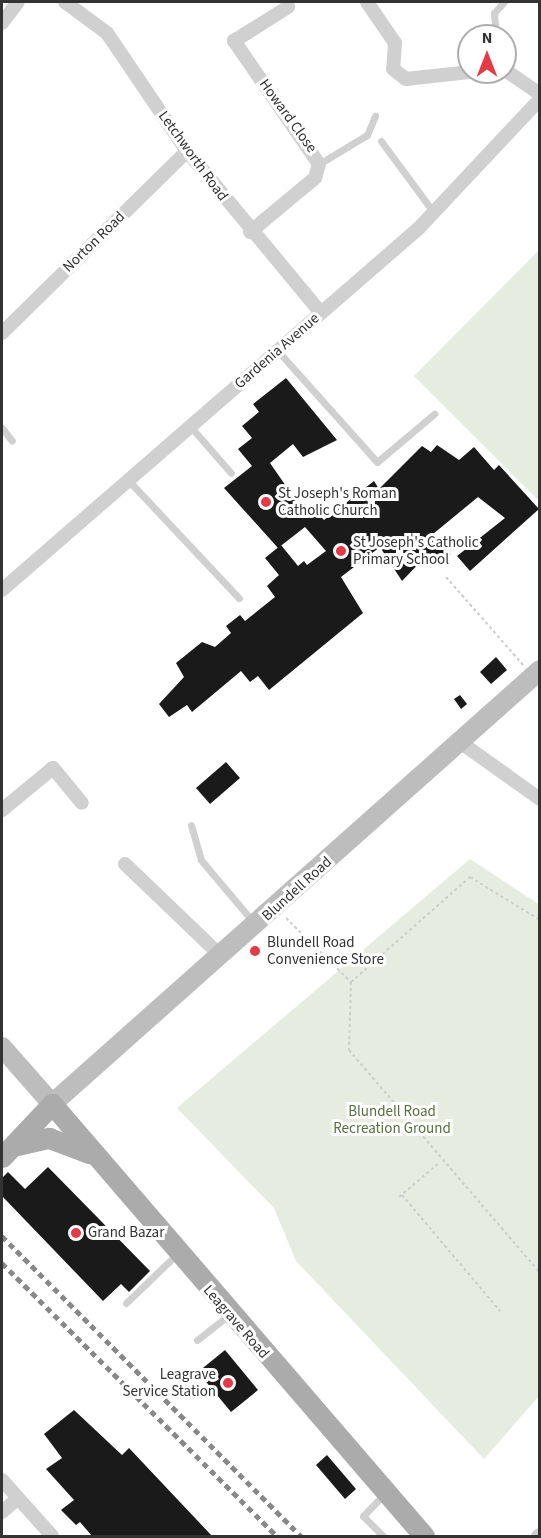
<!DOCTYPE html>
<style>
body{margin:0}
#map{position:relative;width:541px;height:1538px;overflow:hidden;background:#fff;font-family:"Source Sans 3",sans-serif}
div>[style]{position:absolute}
.green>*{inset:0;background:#e6ecdf}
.building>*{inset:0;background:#1a1a1a}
.path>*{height:2px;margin-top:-1px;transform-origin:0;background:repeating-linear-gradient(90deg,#cdcdcd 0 3px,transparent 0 6px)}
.lane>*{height:7px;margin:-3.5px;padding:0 3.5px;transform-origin:3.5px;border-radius:3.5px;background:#d0d0d0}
.street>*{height:14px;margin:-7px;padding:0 7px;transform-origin:7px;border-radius:7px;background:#d0d0d0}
.secondary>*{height:20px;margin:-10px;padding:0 10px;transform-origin:10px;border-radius:10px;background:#bdbdbd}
.primary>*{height:21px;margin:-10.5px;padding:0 10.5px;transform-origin:10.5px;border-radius:10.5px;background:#ababab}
.rail>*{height:4.5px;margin-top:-2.25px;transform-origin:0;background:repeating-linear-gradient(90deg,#888 0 6px,transparent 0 10.5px)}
.dots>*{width:16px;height:16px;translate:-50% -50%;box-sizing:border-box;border:3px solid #fff;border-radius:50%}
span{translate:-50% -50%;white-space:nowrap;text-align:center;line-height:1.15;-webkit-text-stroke:6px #fff;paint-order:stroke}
.street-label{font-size:15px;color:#333}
.poi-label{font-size:15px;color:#333}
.left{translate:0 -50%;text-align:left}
.right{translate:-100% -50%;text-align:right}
.park-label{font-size:15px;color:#56703f}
.frame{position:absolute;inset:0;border:3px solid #333;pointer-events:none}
.north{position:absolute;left:457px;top:24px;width:60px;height:60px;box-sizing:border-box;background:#fff;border:2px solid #adadad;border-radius:50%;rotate:0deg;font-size:16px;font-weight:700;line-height:24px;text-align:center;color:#333}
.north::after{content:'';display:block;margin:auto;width:21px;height:27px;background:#e63946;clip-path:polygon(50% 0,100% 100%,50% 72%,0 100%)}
</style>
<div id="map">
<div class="green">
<div style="clip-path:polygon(539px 250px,539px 501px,414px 376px)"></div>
<div style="clip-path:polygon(470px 859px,540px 905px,539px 1396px,484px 1459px,296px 1261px,274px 1208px,177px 1108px)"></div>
</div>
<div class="building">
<div style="clip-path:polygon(286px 378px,337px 440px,303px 457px,293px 444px,270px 463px,306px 515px,314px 509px,324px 520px,374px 481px,379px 489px,422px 446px,431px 452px,437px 445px,459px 460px,474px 447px,494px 470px,499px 465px,539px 509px,470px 571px,457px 556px,505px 518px,478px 497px,433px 534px,451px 554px,438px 564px,429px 553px,402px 581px,380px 547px,341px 577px,363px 613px,269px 690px,258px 676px,250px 682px,241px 671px,192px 712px,187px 705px,169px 717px,159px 704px,184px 677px,176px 663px,202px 642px,215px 647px,231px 633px,226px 626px,240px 615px,245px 621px,275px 597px,267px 586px,279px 575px,265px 558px,281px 545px,298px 566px,304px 561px,307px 565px,326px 551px,305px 527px,278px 548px,224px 488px,252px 466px,238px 449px,252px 438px,242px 426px,259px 412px,253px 404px)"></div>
<div style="clip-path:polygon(496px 657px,507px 670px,491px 684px,480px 672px)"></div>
<div style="clip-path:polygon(460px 695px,467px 704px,461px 709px,454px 699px)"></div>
<div style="clip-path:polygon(226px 762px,240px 778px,210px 804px,196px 788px)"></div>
<div style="clip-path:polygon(48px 1167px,150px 1271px,129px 1292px,121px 1284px,103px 1301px,2px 1196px,2px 1178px,8px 1172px,25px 1189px)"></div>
<div style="clip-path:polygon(225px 1350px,258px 1390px,231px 1412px,198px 1372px)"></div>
<div style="clip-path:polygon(74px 1410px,122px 1455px,129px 1448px,212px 1536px,92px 1536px,80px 1522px,76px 1525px,61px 1510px,74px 1500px,46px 1469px,62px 1458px,44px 1434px)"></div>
<div style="clip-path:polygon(327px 1455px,356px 1489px,345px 1499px,316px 1465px)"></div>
</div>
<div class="path">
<div style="left:446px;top:577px;width:117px;rotate:48.8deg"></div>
<div style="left:286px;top:918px;width:91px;rotate:44.6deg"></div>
<div style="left:351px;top:982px;width:68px;rotate:91.7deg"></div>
<div style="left:349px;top:1050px;width:294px;rotate:49.4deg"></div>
<div style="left:351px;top:982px;width:159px;rotate:-41.4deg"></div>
<div style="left:470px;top:877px;width:82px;rotate:31.6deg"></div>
<div style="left:402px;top:1195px;width:152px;rotate:49.8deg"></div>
<div style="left:399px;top:1197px;width:54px;rotate:-40.5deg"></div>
</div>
<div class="lane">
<div style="left:496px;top:36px;width:23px;rotate:-95deg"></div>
<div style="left:494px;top:13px;width:15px;rotate:-48deg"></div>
<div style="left:381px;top:141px;width:89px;rotate:53.6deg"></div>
<div style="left:319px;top:164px;width:56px;rotate:-31.1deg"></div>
<div style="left:367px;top:135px;width:21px;rotate:-67deg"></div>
<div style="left:277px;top:350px;width:150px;rotate:48.2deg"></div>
<div style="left:377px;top:462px;width:75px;rotate:-40.1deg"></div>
<div style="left:190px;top:426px;width:62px;rotate:48.9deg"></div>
<div style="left:2px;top:428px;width:16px;rotate:52deg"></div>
<div style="left:128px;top:480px;width:162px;rotate:46.8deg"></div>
<div style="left:191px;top:825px;width:36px;rotate:74deg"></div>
<div style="left:201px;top:860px;width:82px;rotate:49.9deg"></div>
<div style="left:126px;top:1303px;width:72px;rotate:-43.9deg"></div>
<div style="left:197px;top:1340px;width:42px;rotate:-38.2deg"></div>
<div style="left:383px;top:1536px;width:28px;rotate:-135deg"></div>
<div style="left:363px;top:1516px;width:30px;rotate:-46deg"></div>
</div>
<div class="street">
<div style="left:65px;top:2px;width:52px;rotate:36.4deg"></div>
<div style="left:107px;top:33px;width:143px;rotate:55.9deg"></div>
<div style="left:187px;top:151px;width:210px;rotate:50.4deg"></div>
<div style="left:367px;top:2px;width:50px;rotate:55.7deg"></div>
<div style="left:395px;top:43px;width:26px;rotate:94deg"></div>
<div style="left:393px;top:69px;width:16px;rotate:38deg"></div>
<div style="left:406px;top:79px;width:63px;rotate:-6.3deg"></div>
<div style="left:2px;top:23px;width:26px;rotate:-53deg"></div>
<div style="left:505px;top:70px;width:42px;rotate:34.4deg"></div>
<div style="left:250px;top:232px;width:85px;rotate:-39.7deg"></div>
<div style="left:315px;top:178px;width:15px;rotate:-74deg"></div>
<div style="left:319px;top:164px;width:150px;rotate:-124.6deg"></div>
<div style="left:234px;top:41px;width:64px;rotate:-32.2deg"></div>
<div style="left:2px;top:333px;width:260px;rotate:-44.5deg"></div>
<div style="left:2px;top:590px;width:552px;rotate:-40.96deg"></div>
<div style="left:419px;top:228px;width:177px;rotate:-46.8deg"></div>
<div style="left:460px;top:742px;width:98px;rotate:35.5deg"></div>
<div style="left:2px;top:810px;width:66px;rotate:-39.5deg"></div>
<div style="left:53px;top:768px;width:45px;rotate:50.4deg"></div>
<div style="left:125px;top:864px;width:133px;rotate:43.8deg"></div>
<div style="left:2px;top:1480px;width:75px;rotate:48.2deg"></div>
<div style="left:2px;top:1512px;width:21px;rotate:-41deg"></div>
<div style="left:538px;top:1536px;width:2px;rotate:-27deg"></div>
</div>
<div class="secondary">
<div style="left:2px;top:1047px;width:76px;rotate:48.7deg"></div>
<div style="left:52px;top:1104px;width:653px;rotate:-41.65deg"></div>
</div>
<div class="primary">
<div style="left:13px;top:1146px;width:37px;rotate:-13deg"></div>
<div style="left:49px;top:1138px;width:43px;rotate:20.6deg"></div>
<div style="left:2px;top:1157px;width:73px;rotate:-46.7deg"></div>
<div style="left:52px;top:1104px;width:570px;rotate:49.27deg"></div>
</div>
<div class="rail">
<div style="left:2px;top:1236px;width:424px;rotate:45.1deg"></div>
<div style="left:2px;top:1263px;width:387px;rotate:44.8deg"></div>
</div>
<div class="dots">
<div style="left:266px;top:502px;background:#e63946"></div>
<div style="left:341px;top:551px;background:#e63946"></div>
<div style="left:255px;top:951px;background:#e63946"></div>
<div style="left:76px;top:1233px;background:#e63946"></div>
<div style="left:228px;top:1383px;background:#e63946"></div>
</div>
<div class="street-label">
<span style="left:288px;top:116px;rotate:54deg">Howard Close</span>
<span style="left:193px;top:156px;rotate:54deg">Letchworth Road</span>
<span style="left:94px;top:242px;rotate:-44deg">Norton Road</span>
<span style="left:277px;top:351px;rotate:-41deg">Gardenia Avenue</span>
<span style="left:297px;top:889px;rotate:-42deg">Blundell Road</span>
<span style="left:236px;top:1322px;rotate:49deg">Leagrave Road</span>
</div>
<div class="poi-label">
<span class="left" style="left:278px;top:502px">St Joseph's Roman<br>Catholic Church</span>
<span class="left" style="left:353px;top:551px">St Joseph's Catholic<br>Primary School</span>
<span class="left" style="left:267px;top:951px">Blundell Road<br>Convenience Store</span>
<span class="left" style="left:88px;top:1233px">Grand Bazar</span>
<span class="right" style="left:216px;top:1383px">Leagrave<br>Service Station</span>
</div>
<div class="park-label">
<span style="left:392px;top:1120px">Blundell Road<br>Recreation Ground</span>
</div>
<div class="frame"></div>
<div class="north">N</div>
</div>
